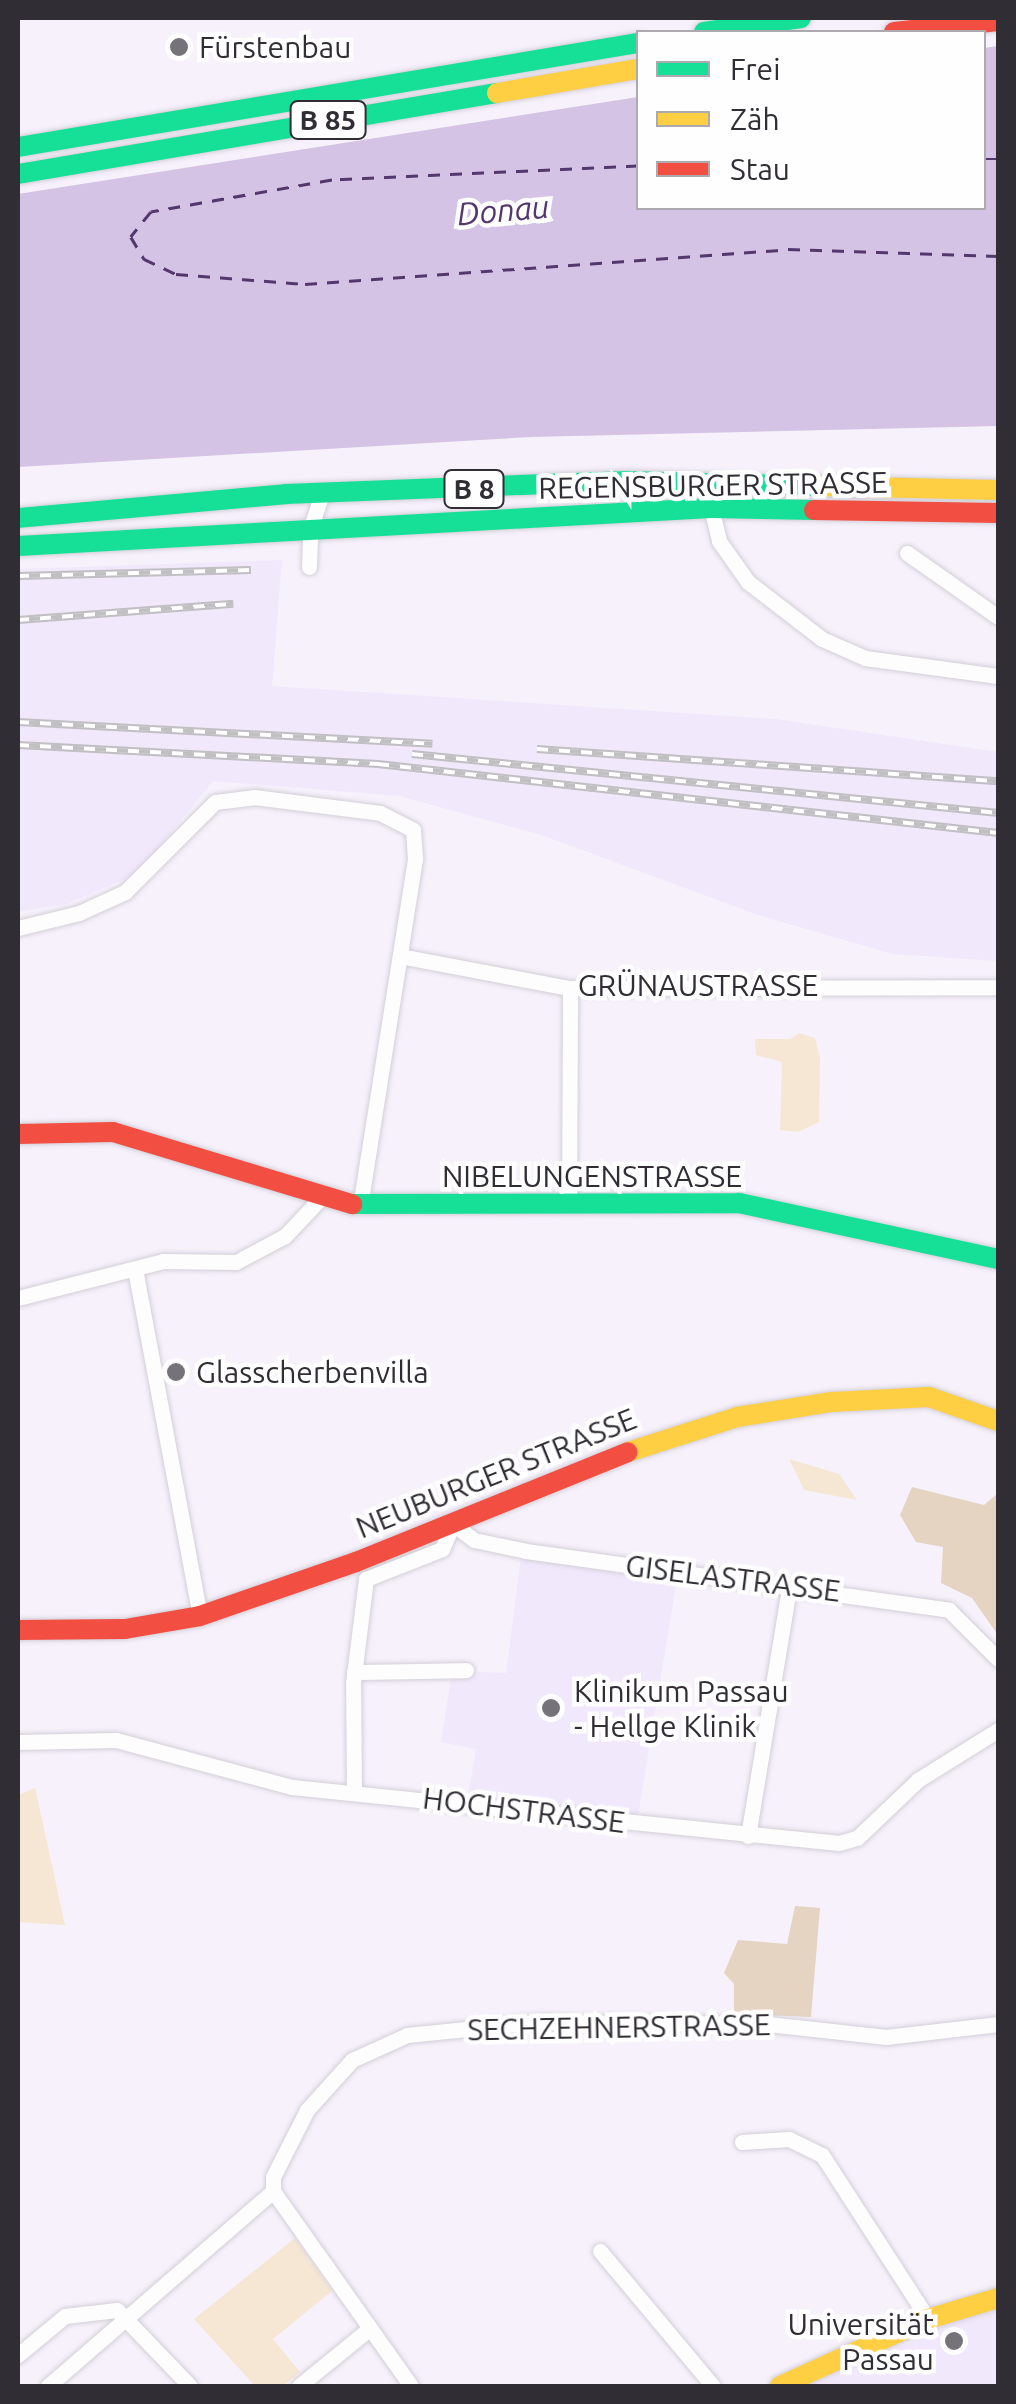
<!DOCTYPE html>
<meta charset="utf-8">
<style>
body{margin:0}
#map{position:relative;width:1016px;height:2404px;overflow:hidden;background:#f6f1fb;font-family:Ubuntu,sans-serif}
div>[style]{position:absolute}
.built>*{inset:0;background:#f2e8fc}
.green>*{inset:0;background:#f6e7d5}
.forest>*{inset:0;background:#e4d4c1}
.water>*{inset:0;background:#d4c3e4}
.ferry>*{height:2.5px;margin-top:-1.25px;transform-origin:0;background:repeating-linear-gradient(90deg,#54376d 0 12px,transparent 0 22px)}
.roads{filter:drop-shadow(0 0 2px #d3cfd7) drop-shadow(0 0 2px #d3cfd7)}
.street>*{height:15px;margin:-7.5px;padding:0 7.5px;transform-origin:7.5px;border-radius:7.5px;background:#fefdfe}
.fast>*{height:20px;margin:-10px;padding:0 10px;transform-origin:10px;border-radius:10px;background:#16e098}
.slow>*{height:20px;margin:-10px;padding:0 10px;transform-origin:10px;border-radius:10px;background:#ffcf43}
.jam>*{height:20px;margin:-10px;padding:0 10px;transform-origin:10px;border-radius:10px;background:#f24e42}
.rail>*{height:8px;margin-top:-4px;transform-origin:0;background:repeating-linear-gradient(90deg,#fefefe 0 11px,#c0bfc1 0 22px);box-sizing:border-box;border-block:2px solid #c0bfc1}
.dots>*{width:28px;height:28px;translate:-50% -50%;box-sizing:border-box;border:5px solid #fefefe;border-radius:50%}
span{translate:-50% -50%;white-space:nowrap;text-align:center;line-height:1.15;-webkit-text-stroke:9px #fefefe;paint-order:stroke}
.shield-label span{padding:2px 8px;background:#fefefe;border:2px solid;border-radius:8px;-webkit-text-stroke-width:0}
.shield-label{font-size:28px;color:#312d35;font-weight:700}
.poi-label{font-size:30px;color:#312d35}
.left{translate:0 -50%;text-align:left}
.right{translate:-100% -50%;text-align:right}
.street-label{font-size:30px;color:#312d35}
.water-label{font-size:32px;color:#54376d;font-style:italic}
.frame{position:absolute;inset:0;border:20px solid #312d35;pointer-events:none}
.legend{position:absolute;left:636px;top:30px;width:350px;height:180px;box-sizing:border-box;background:#fefefe;border:2px solid #acaaae;margin:0;padding:12px 18px;list-style:none;font-size:30px;color:#312d35}
.legend li{display:flex;align-items:center;gap:20px;height:50px}
.legend b{width:50px;border:2px solid #acaaae}
</style>
<div id="map">
<div class="built">
<div style="clip-path:polygon(282px 560px,272px 686px,776px 719px,998px 752px,998px 961px,893px 954px,758px 915px,544px 836px,400px 796px,213px 781px,137px 874px,66px 904px,18px 912px,18px 569px)"></div>
<div style="clip-path:polygon(522px 1549px,678px 1572px,637px 1822px,467px 1803px,476px 1749px,441px 1742px,452px 1671px,506px 1673px)"></div>
<div style="clip-path:polygon(998px 2298px,998px 2386px,809px 2385px,934px 2332px,964px 2307px)"></div>
</div>
<div class="green">
<div style="clip-path:polygon(799px 1033px,815px 1038px,820px 1058px,819px 1122px,798px 1132px,780px 1130px,782px 1062px,756px 1055px,755px 1039px,790px 1039px)"></div>
<div style="clip-path:polygon(789px 1459px,839px 1474px,857px 1500px,804px 1490px)"></div>
<div style="clip-path:polygon(35px 1788px,65px 1925px,18px 1922px,18px 1795px)"></div>
<div style="clip-path:polygon(295px 2238px,332px 2291px,273px 2339px,300px 2372px,283px 2386px,255px 2386px,194px 2319px)"></div>
</div>
<div class="forest">
<div style="clip-path:polygon(912px 1487px,984px 1505px,998px 1493px,998px 1635px,972px 1598px,941px 1583px,943px 1547px,916px 1542px,900px 1515px)"></div>
<div style="clip-path:polygon(795px 1906px,820px 1908px,811px 2017px,734px 2014px,734px 1984px,724px 1973px,738px 1940px,787px 1944px)"></div>
</div>
<div class="water">
<div style="clip-path:polygon(998px 46px,998px 426px,531px 437px,18px 467px,18px 194px,638px 97px,638px 208px,984px 208px,984px 48px)"></div>
</div>
<div class="ferry">
<div style="left:984px;top:159px;width:14px"></div>
<div style="left:638px;top:166px;width:306px;rotate:177.4deg"></div>
<div style="left:332px;top:180px;width:184px;rotate:170deg"></div>
<div style="left:151px;top:212px;width:32px;rotate:129deg"></div>
<div style="left:131px;top:237px;width:26px;rotate:59deg"></div>
<div style="left:144px;top:259px;width:35px;rotate:25deg"></div>
<div style="left:176px;top:274px;width:129px;rotate:4.4deg"></div>
<div style="left:305px;top:284px;width:484px;rotate:-4.1deg"></div>
<div style="left:788px;top:249px;width:210px;rotate:1.9deg"></div>
</div>
<div class="roads">
<div class="street">
<div style="left:711px;top:508px;width:34px;rotate:76deg"></div>
<div style="left:719px;top:541px;width:50px;rotate:54.7deg"></div>
<div style="left:748px;top:582px;width:93px;rotate:37.6deg"></div>
<div style="left:822px;top:639px;width:47px;rotate:23.8deg"></div>
<div style="left:865px;top:658px;width:134px;rotate:7.7deg"></div>
<div style="left:907px;top:553px;width:111px;rotate:35.1deg"></div>
<div style="left:309px;top:567px;width:37px;rotate:-88deg"></div>
<div style="left:310px;top:530px;width:36px;rotate:-72deg"></div>
<div style="left:18px;top:928px;width:63px;rotate:-13.8deg"></div>
<div style="left:79px;top:913px;width:51px;rotate:-24.5deg"></div>
<div style="left:125px;top:892px;width:127px;rotate:-45deg"></div>
<div style="left:215px;top:802px;width:39px;rotate:-7deg"></div>
<div style="left:254px;top:797px;width:127px;rotate:7.2deg"></div>
<div style="left:380px;top:813px;width:37px;rotate:27deg"></div>
<div style="left:413px;top:830px;width:29px;rotate:86deg"></div>
<div style="left:415px;top:859px;width:351px;rotate:99deg"></div>
<div style="left:400px;top:956px;width:173px;rotate:10.7deg"></div>
<div style="left:570px;top:988px;width:428px;rotate:-0.1deg"></div>
<div style="left:569px;top:1202px;width:214px;rotate:-89.7deg"></div>
<div style="left:135px;top:1269px;width:353px;rotate:79.4deg"></div>
<div style="left:18px;top:1298px;width:150px;rotate:-14.3deg"></div>
<div style="left:163px;top:1261px;width:73px;rotate:0.8deg"></div>
<div style="left:236px;top:1262px;width:55px;rotate:-28deg"></div>
<div style="left:285px;top:1236px;width:48px;rotate:-46.7deg"></div>
<div style="left:354px;top:1672px;width:112px;rotate:-1deg"></div>
<div style="left:18px;top:1742px;width:98px;rotate:-1.2deg"></div>
<div style="left:116px;top:1740px;width:182px;rotate:15deg"></div>
<div style="left:292px;top:1787px;width:550px;rotate:5.85deg"></div>
<div style="left:839px;top:1843px;width:19px;rotate:-16deg"></div>
<div style="left:857px;top:1838px;width:84px;rotate:-43.6deg"></div>
<div style="left:918px;top:1780px;width:94px;rotate:-32deg"></div>
<div style="left:354px;top:1789px;width:106px;rotate:-90.5deg"></div>
<div style="left:353px;top:1683px;width:105px;rotate:-82.9deg"></div>
<div style="left:366px;top:1579px;width:82px;rotate:-21.5deg"></div>
<div style="left:442px;top:1549px;width:27px;rotate:-66deg"></div>
<div style="left:453px;top:1524px;width:26px;rotate:37deg"></div>
<div style="left:474px;top:1540px;width:53px;rotate:11.9deg"></div>
<div style="left:526px;top:1551px;width:427px;rotate:7.9deg"></div>
<div style="left:949px;top:1610px;width:69px;rotate:45deg"></div>
<div style="left:748px;top:1836px;width:252px;rotate:-80.6deg"></div>
<div style="left:742px;top:2142px;width:47px;rotate:-3.7deg"></div>
<div style="left:789px;top:2139px;width:37px;rotate:26deg"></div>
<div style="left:822px;top:2155px;width:195px;rotate:57.1deg"></div>
<div style="left:273px;top:2191px;width:239px;rotate:54.7deg"></div>
<div style="left:600px;top:2251px;width:176px;rotate:50.1deg"></div>
<div style="left:18px;top:2355px;width:61px;rotate:-39.7deg"></div>
<div style="left:65px;top:2316px;width:52px;rotate:-6.6deg"></div>
<div style="left:117px;top:2310px;width:105px;rotate:46.2deg"></div>
<div style="left:48px;top:2386px;width:298px;rotate:-40.9deg"></div>
<div style="left:273px;top:2191px;width:14px;rotate:-90deg"></div>
<div style="left:273px;top:2177px;width:75px;rotate:-63.1deg"></div>
<div style="left:307px;top:2110px;width:67px;rotate:-48deg"></div>
<div style="left:352px;top:2060px;width:60px;rotate:-24.4deg"></div>
<div style="left:407px;top:2035px;width:129px;rotate:-5.8deg"></div>
<div style="left:535px;top:2022px;width:233px;rotate:0.5deg"></div>
<div style="left:768px;top:2024px;width:119px;rotate:6.3deg"></div>
<div style="left:886px;top:2037px;width:113px;rotate:-6.6deg"></div>
<div style="left:299px;top:2386px;width:90px;rotate:-39.2deg"></div>
</div>
<div class="fast">
<div style="left:704px;top:32px;width:98px;rotate:-8.2deg"></div>
<div style="left:18px;top:147px;width:629px;rotate:-9.52deg"></div>
<div style="left:18px;top:174px;width:486px;rotate:-9.6deg"></div>
<div style="left:18px;top:518px;width:269px;rotate:-5.1deg"></div>
<div style="left:286px;top:494px;width:342px;rotate:-2.2deg"></div>
<div style="left:628px;top:481px;width:193px;rotate:1.5deg"></div>
<div style="left:18px;top:546px;width:694px;rotate:-3.14deg"></div>
<div style="left:711px;top:508px;width:103px;rotate:1.1deg"></div>
<div style="left:352px;top:1204px;width:387px;rotate:-0.1deg"></div>
<div style="left:739px;top:1203px;width:265px;rotate:12.2deg"></div>
</div>
<div class="slow">
<div style="left:497px;top:93px;width:143px;rotate:-9.7deg"></div>
<div style="left:821px;top:486px;width:177px;rotate:1.3deg"></div>
<div style="left:628px;top:1452px;width:114px;rotate:-17.8deg"></div>
<div style="left:737px;top:1417px;width:96px;rotate:-9deg"></div>
<div style="left:832px;top:1402px;width:97px;rotate:-3deg"></div>
<div style="left:929px;top:1397px;width:73px;rotate:19.2deg"></div>
<div style="left:780px;top:2386px;width:162px;rotate:-24.4deg"></div>
<div style="left:928px;top:2319px;width:73px;rotate:-16.7deg"></div>
</div>
<div class="jam">
<div style="left:894px;top:32px;width:105px;rotate:-6deg"></div>
<div style="left:814px;top:510px;width:184px;rotate:0.9deg"></div>
<div style="left:18px;top:1134px;width:95px;rotate:-1.2deg"></div>
<div style="left:113px;top:1132px;width:250px;rotate:16.8deg"></div>
<div style="left:18px;top:1630px;width:107px;rotate:-0.5deg"></div>
<div style="left:125px;top:1629px;width:76px;rotate:-9.8deg"></div>
<div style="left:200px;top:1616px;width:165px;rotate:-19.1deg"></div>
<div style="left:356px;top:1562px;width:293px;rotate:-22deg"></div>
</div>
</div>
<div class="rail">
<div style="left:18px;top:576px;width:233px;rotate:-1.5deg"></div>
<div style="left:18px;top:620px;width:216px;rotate:-4.3deg"></div>
<div style="left:18px;top:722px;width:415px;rotate:3deg"></div>
<div style="left:18px;top:745px;width:361px;rotate:3deg"></div>
<div style="left:378px;top:764px;width:624px;rotate:6.35deg"></div>
<div style="left:537px;top:749px;width:462px;rotate:4deg"></div>
<div style="left:412px;top:754px;width:589px;rotate:5.75deg"></div>
</div>
<div class="dots">
<div style="left:179px;top:47px;background:#76727a"></div>
<div style="left:176px;top:1372px;background:#76727a"></div>
<div style="left:551px;top:1708px;background:#76727a"></div>
<div style="left:954px;top:2341px;background:#76727a"></div>
</div>
<div class="shield-label">
<span style="left:328px;top:120px">B 85</span>
<span style="left:474px;top:489px">B 8</span>
</div>
<div class="poi-label">
<span class="left" style="left:199px;top:47px">Fürstenbau</span>
<span class="left" style="left:196px;top:1372px">Glasscherbenvilla</span>
<span class="left" style="left:574px;top:1708px">Klinikum Passau<br>- Hellge Klinik</span>
<span class="right" style="left:934px;top:2341px">Universität<br>Passau</span>
</div>
<div class="street-label">
<span style="left:713px;top:485px;rotate:-1deg">REGENSBURGER STRASSE</span>
<span style="left:698px;top:985px">GRÜNAUSTRASSE</span>
<span style="left:592px;top:1176px">NIBELUNGENSTRASSE</span>
<span style="left:496px;top:1473px;rotate:-22deg">NEUBURGER STRASSE</span>
<span style="left:733px;top:1578px;rotate:7deg">GISELASTRASSE</span>
<span style="left:524px;top:1810px;rotate:7deg">HOCHSTRASSE</span>
<span style="left:619px;top:2027px;rotate:-1deg">SECHZEHNERSTRASSE</span>
</div>
<div class="water-label">
<span style="left:503px;top:210px;rotate:-5deg">Donau</span>
</div>
<div class="frame"></div>
<ul class="legend">
<li><b style="height:12px;background:#16e098"></b>Frei</li>
<li><b style="height:12px;background:#ffcf43"></b>Zäh</li>
<li><b style="height:12px;background:#f24e42"></b>Stau</li>
</ul>
</div>
